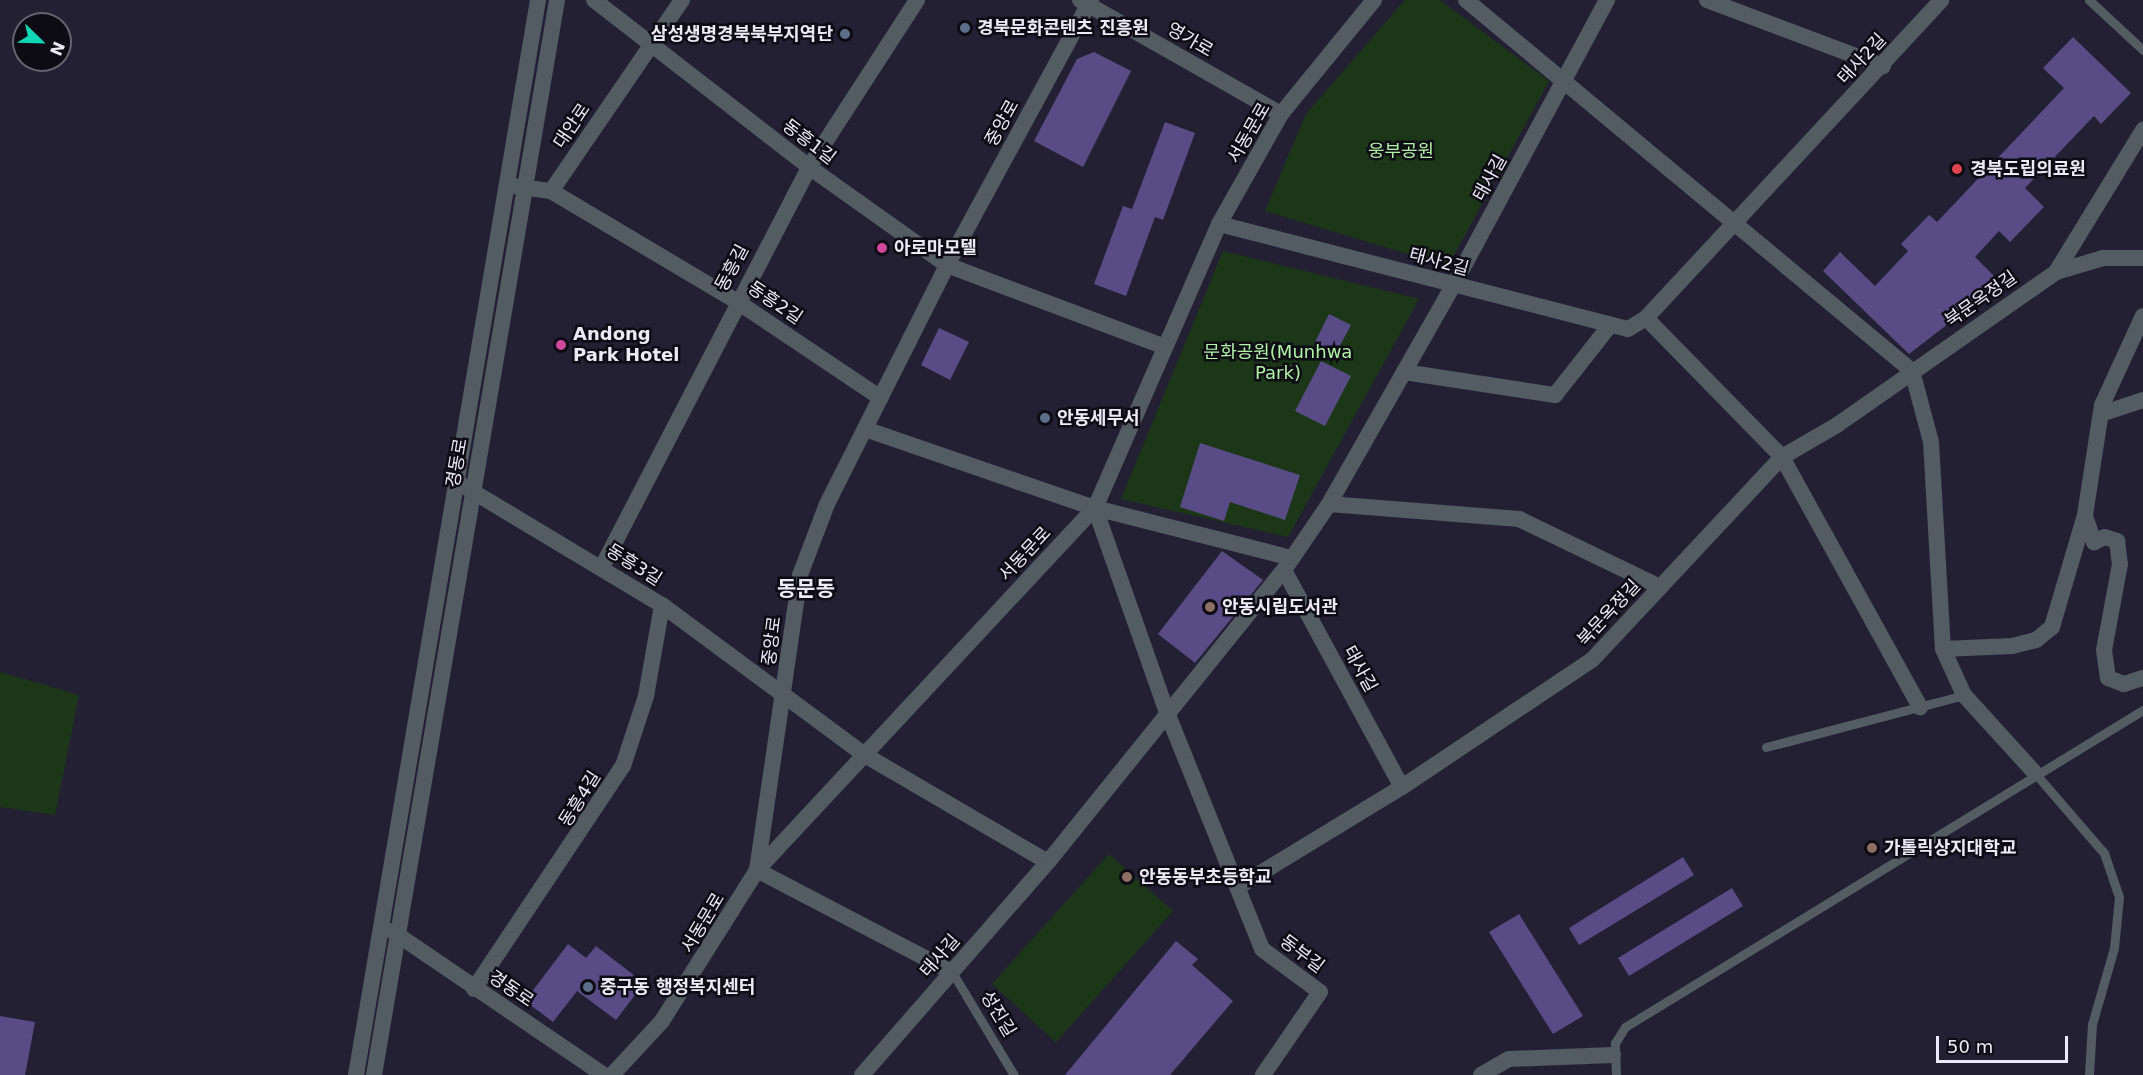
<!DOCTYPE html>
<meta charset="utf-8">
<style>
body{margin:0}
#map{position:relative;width:2143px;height:1075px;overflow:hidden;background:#242034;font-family:"DejaVu Sans","Noto Sans KR",sans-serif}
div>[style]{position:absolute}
.green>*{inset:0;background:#1c3717}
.building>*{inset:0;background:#584b86}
.service>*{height:9px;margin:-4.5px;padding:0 4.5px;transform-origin:4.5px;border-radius:4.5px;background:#535b63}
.minor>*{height:16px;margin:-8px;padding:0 8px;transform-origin:8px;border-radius:8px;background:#535b63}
.tertiary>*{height:16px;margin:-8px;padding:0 8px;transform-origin:8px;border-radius:8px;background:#535b63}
.dots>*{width:16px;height:16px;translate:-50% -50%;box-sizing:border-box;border:3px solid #0d0b14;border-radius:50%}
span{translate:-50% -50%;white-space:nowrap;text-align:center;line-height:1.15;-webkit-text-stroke:5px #0d0b14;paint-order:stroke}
.poi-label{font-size:18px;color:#eceaf8;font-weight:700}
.left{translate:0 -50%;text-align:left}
.right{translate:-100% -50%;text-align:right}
.street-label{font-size:18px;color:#eceaf8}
.park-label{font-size:18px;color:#b1f3a5}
.quarter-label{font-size:21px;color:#eceaf8;font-weight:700}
.north{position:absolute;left:12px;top:12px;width:60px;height:60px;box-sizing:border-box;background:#0d0b14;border:2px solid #66646f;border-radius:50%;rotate:113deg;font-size:16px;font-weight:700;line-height:24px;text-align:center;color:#eceaf8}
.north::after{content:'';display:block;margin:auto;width:21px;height:27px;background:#0ed5b4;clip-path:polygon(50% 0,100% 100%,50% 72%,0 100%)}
.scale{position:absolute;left:1936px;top:1036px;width:132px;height:27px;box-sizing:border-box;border:3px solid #eceaf8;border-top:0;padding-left:8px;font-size:18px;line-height:21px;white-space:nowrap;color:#eceaf8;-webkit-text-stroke:4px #0d0b14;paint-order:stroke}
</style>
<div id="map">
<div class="green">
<div style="clip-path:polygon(1405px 0,1440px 0,1549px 81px,1448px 266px,1265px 211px,1306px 114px)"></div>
<div style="clip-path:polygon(1223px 251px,1419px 299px,1288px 537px,1121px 499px)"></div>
<div style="clip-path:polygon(0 672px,79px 695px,55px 815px,0 807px)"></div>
<div style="clip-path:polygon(1109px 854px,1173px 911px,1056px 1042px,992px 984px)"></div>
</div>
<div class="building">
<div style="clip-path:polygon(2073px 37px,2131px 93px,2101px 124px,2094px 116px,2025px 188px,2044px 207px,2010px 242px,1999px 231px,1975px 257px,2001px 283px,1909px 354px,1823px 271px,1840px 252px,1875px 286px,1908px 251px,1901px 244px,1929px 215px,1937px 222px,2064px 88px,2043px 68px)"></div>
<div style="clip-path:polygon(1094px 52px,1131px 71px,1083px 167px,1034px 141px,1077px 59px)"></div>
<div style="clip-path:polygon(1165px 122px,1195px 133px,1163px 220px,1155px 217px,1126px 296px,1094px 284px,1123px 206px,1132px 209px)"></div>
<div style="clip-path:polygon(1329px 314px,1351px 325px,1335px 355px,1314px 344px)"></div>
<div style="clip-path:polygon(939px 328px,969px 342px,950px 380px,921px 365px)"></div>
<div style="clip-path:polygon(1321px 361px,1351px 376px,1325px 426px,1295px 411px)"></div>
<div style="clip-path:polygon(1200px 443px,1300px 475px,1285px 520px,1230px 502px,1224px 521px,1180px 507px)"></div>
<div style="clip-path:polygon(1222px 551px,1263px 580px,1195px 663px,1158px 634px)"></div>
<div style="clip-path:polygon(1683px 857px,1694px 875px,1579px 945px,1569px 928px)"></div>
<div style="clip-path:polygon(1732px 888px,1743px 906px,1629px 976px,1618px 958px)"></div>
<div style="clip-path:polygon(1519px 914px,1583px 1016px,1553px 1034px,1489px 932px)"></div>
<div style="clip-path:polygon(1176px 941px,1198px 959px,1192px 965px,1233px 1001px,1170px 1075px,1065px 1075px)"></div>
<div style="clip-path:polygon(568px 944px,586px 958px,596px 946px,644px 983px,616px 1020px,577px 991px,553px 1022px,525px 1001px)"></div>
<div style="clip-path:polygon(0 1016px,35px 1022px,25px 1075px,0 1075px)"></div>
</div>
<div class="service">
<div style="left:2089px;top:0;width:74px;rotate:42.8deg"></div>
<div style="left:1766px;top:747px;width:205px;rotate:-14.7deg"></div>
<div style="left:2034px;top:772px;width:107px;rotate:49.2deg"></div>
<div style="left:2104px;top:853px;width:46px;rotate:71.2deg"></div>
<div style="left:2119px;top:897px;width:51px;rotate:95.6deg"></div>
<div style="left:2114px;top:948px;width:79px;rotate:106.1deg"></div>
<div style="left:2092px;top:1024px;width:51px;rotate:93.4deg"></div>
<div style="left:952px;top:972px;width:120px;rotate:59deg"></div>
<div style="left:1616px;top:1075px;width:32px;rotate:-92deg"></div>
<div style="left:1615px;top:1043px;width:19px;rotate:-58deg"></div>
<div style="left:1625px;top:1027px;width:607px;rotate:-31.47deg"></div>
</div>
<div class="minor">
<div style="left:594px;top:0;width:272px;rotate:37.8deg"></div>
<div style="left:809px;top:167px;width:169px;rotate:35.4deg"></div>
<div style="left:947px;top:265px;width:231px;rotate:20.6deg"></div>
<div style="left:682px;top:0;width:232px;rotate:124.4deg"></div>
<div style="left:551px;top:191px;width:215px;rotate:30.7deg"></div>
<div style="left:736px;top:301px;width:174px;rotate:33.8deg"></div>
<div style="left:1466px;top:0;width:580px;rotate:39.75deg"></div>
<div style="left:1912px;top:371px;width:73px;rotate:75deg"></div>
<div style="left:1931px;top:442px;width:207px;rotate:86.7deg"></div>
<div style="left:1943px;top:649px;width:51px;rotate:65.5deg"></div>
<div style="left:1964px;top:695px;width:104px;rotate:47.7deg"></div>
<div style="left:1707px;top:0;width:188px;rotate:20.6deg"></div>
<div style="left:1219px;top:224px;width:422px;rotate:14.4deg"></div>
<div style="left:1628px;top:329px;width:21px;rotate:-31deg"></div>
<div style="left:1646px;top:318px;width:434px;rotate:-47.1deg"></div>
<div style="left:2056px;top:272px;width:167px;rotate:-58.5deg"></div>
<div style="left:1646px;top:318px;width:194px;rotate:45.6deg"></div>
<div style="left:1782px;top:457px;width:286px;rotate:61.1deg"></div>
<div style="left:1404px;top:372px;width:153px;rotate:8.7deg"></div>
<div style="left:1555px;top:395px;width:85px;rotate:-51.7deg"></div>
<div style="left:2101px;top:414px;width:44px;rotate:-18.4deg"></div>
<div style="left:865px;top:429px;width:243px;rotate:19deg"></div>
<div style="left:1095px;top:508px;width:202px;rotate:14.3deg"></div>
<div style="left:462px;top:485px;width:233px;rotate:31deg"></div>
<div style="left:662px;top:605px;width:250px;rotate:36.5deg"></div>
<div style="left:863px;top:754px;width:214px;rotate:30.3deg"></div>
<div style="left:1329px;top:504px;width:191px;rotate:4.5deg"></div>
<div style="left:1519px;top:519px;width:157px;rotate:25.7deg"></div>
<div style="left:1095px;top:508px;width:219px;rotate:70.6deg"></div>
<div style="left:1168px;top:715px;width:252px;rotate:68.1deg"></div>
<div style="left:1262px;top:949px;width:72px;rotate:36.6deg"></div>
<div style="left:1320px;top:992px;width:101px;rotate:124.5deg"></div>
<div style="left:2085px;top:516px;width:28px;rotate:71deg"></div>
<div style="left:2094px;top:542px;width:12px;rotate:-24deg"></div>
<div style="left:2105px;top:537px;width:13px;rotate:18deg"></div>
<div style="left:2117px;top:541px;width:23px;rotate:83deg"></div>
<div style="left:2120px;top:564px;width:87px;rotate:100.5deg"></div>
<div style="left:2104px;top:650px;width:28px;rotate:82deg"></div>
<div style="left:2108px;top:678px;width:17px;rotate:21deg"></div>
<div style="left:2124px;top:684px;width:20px;rotate:-18deg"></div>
<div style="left:602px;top:567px;width:450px;rotate:-62.6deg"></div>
<div style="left:809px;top:167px;width:199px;rotate:-57.1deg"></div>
<div style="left:1284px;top:570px;width:247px;rotate:61.5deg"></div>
<div style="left:1943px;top:649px;width:69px;rotate:-2.5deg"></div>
<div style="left:2012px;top:646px;width:25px;rotate:-14deg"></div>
<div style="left:2036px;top:640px;width:21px;rotate:-39deg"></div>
<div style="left:2052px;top:627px;width:117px;rotate:-73.6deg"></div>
<div style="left:2085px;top:515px;width:111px;rotate:-81.2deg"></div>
<div style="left:2102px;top:405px;width:98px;rotate:-65.3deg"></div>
<div style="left:1238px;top:887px;width:192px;rotate:-31.4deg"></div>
<div style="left:1402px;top:787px;width:229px;rotate:-33.8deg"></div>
<div style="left:1592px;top:660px;width:278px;rotate:-46.9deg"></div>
<div style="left:1782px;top:457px;width:64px;rotate:-30.2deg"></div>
<div style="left:1837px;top:425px;width:267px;rotate:-34.9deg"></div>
<div style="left:2056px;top:272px;width:49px;rotate:-16.6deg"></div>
<div style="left:2103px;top:258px;width:40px"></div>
<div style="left:952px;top:972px;width:220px;rotate:-152.4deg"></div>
<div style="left:757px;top:870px;width:298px;rotate:-81.7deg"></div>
<div style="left:800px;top:575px;width:76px;rotate:-69.2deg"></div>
<div style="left:827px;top:504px;width:267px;rotate:-63.3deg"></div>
<div style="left:947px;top:265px;width:302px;rotate:-61.5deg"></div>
<div style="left:474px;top:989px;width:268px;rotate:-56.3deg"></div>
<div style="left:623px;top:766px;width:74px;rotate:-71.8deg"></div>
<div style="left:646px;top:696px;width:92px;rotate:-80deg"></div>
<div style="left:862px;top:1075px;width:283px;rotate:-48.9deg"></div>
<div style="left:1048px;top:862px;width:375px;rotate:-51.1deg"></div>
<div style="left:1284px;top:570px;width:80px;rotate:-55.7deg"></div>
<div style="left:1329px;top:504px;width:251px;rotate:-60.4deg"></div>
<div style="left:1453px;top:286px;width:325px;rotate:-61.7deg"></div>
<div style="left:1481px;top:1075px;width:32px;rotate:-30deg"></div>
<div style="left:1509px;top:1059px;width:104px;rotate:-2.2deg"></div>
</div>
<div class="tertiary">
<div style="left:1080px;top:0;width:231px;rotate:29.6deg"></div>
<div style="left:514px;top:186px;width:37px;rotate:8deg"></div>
<div style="left:392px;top:931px;width:256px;rotate:34.2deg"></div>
<div style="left:356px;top:1075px;width:1090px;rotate:-80.39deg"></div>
<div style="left:374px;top:1075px;width:1090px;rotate:-80.34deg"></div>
<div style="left:612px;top:1075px;width:74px;rotate:-47.2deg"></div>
<div style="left:662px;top:1021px;width:178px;rotate:-57.8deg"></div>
<div style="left:757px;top:870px;width:495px;rotate:-47deg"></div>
<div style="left:1095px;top:508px;width:310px;rotate:-66.4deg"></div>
<div style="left:1219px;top:224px;width:126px;rotate:-60.6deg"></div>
<div style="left:1281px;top:114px;width:147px;rotate:-50.8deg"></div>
</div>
<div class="dots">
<div style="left:965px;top:28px;background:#5c6f8a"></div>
<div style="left:845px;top:34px;background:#5c6f8a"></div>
<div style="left:1957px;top:169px;background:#e0444e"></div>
<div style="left:882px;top:248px;background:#d1479c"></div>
<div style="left:561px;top:345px;background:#d1479c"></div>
<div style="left:1045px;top:418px;background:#5c6f8a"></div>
<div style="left:1210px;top:607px;background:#8d6e63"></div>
<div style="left:1872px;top:848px;background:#8d6e63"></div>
<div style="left:1127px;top:877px;background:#8d6e63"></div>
<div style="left:588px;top:987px;background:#5c6f8a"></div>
</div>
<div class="poi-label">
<span class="left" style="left:977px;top:28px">경북문화콘텐츠 진흥원</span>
<span class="right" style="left:833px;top:34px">삼성생명경북북부지역단</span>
<span class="left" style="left:1970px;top:169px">경북도립의료원</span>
<span class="left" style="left:894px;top:248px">아로마모텔</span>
<span class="left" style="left:573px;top:345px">Andong<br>Park Hotel</span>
<span class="left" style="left:1057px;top:418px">안동세무서</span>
<span class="left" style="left:1222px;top:607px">안동시립도서관</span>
<span class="left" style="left:1884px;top:848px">가톨릭상지대학교</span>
<span class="left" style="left:1139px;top:877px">안동동부초등학교</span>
<span class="left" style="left:600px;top:987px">중구동 행정복지센터</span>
</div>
<div class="street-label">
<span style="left:1190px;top:40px;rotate:30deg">영가로</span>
<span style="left:1862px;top:59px;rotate:-47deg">태사2길</span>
<span style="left:1002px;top:123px;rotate:-61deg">중앙로</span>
<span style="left:572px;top:126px;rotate:-56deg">대안로</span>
<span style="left:1249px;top:133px;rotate:-60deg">서동문로</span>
<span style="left:809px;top:142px;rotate:37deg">동흥1길</span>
<span style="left:1490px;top:178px;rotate:-61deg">태사길</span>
<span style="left:1439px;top:262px;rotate:15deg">태사2길</span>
<span style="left:732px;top:268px;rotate:-62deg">동흥길</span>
<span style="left:1981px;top:299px;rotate:-35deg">북문옥정길</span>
<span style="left:775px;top:303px;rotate:34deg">동흥2길</span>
<span style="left:457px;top:463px;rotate:-80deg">경동로</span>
<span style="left:1025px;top:554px;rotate:-47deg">서동문로</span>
<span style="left:634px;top:565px;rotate:32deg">동흥3길</span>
<span style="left:1609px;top:613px;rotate:-47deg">북문옥정길</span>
<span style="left:772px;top:641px;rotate:-83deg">중앙로</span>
<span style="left:1360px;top:669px;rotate:61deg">태사길</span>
<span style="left:580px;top:799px;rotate:-58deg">동흥4길</span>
<span style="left:703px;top:923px;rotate:-59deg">서동문로</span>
<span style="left:1302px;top:954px;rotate:37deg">동부길</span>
<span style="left:940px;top:956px;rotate:-49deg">태사길</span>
<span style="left:511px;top:989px;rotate:34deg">경동로</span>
<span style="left:998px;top:1014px;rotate:59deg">성진길</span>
</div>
<div class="park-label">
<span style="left:1401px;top:151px">웅부공원</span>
<span style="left:1278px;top:363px">문화공원(Munhwa<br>Park)</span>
</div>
<div class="quarter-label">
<span style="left:806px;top:589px">동문동</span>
</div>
<div class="north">N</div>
<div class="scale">50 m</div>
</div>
